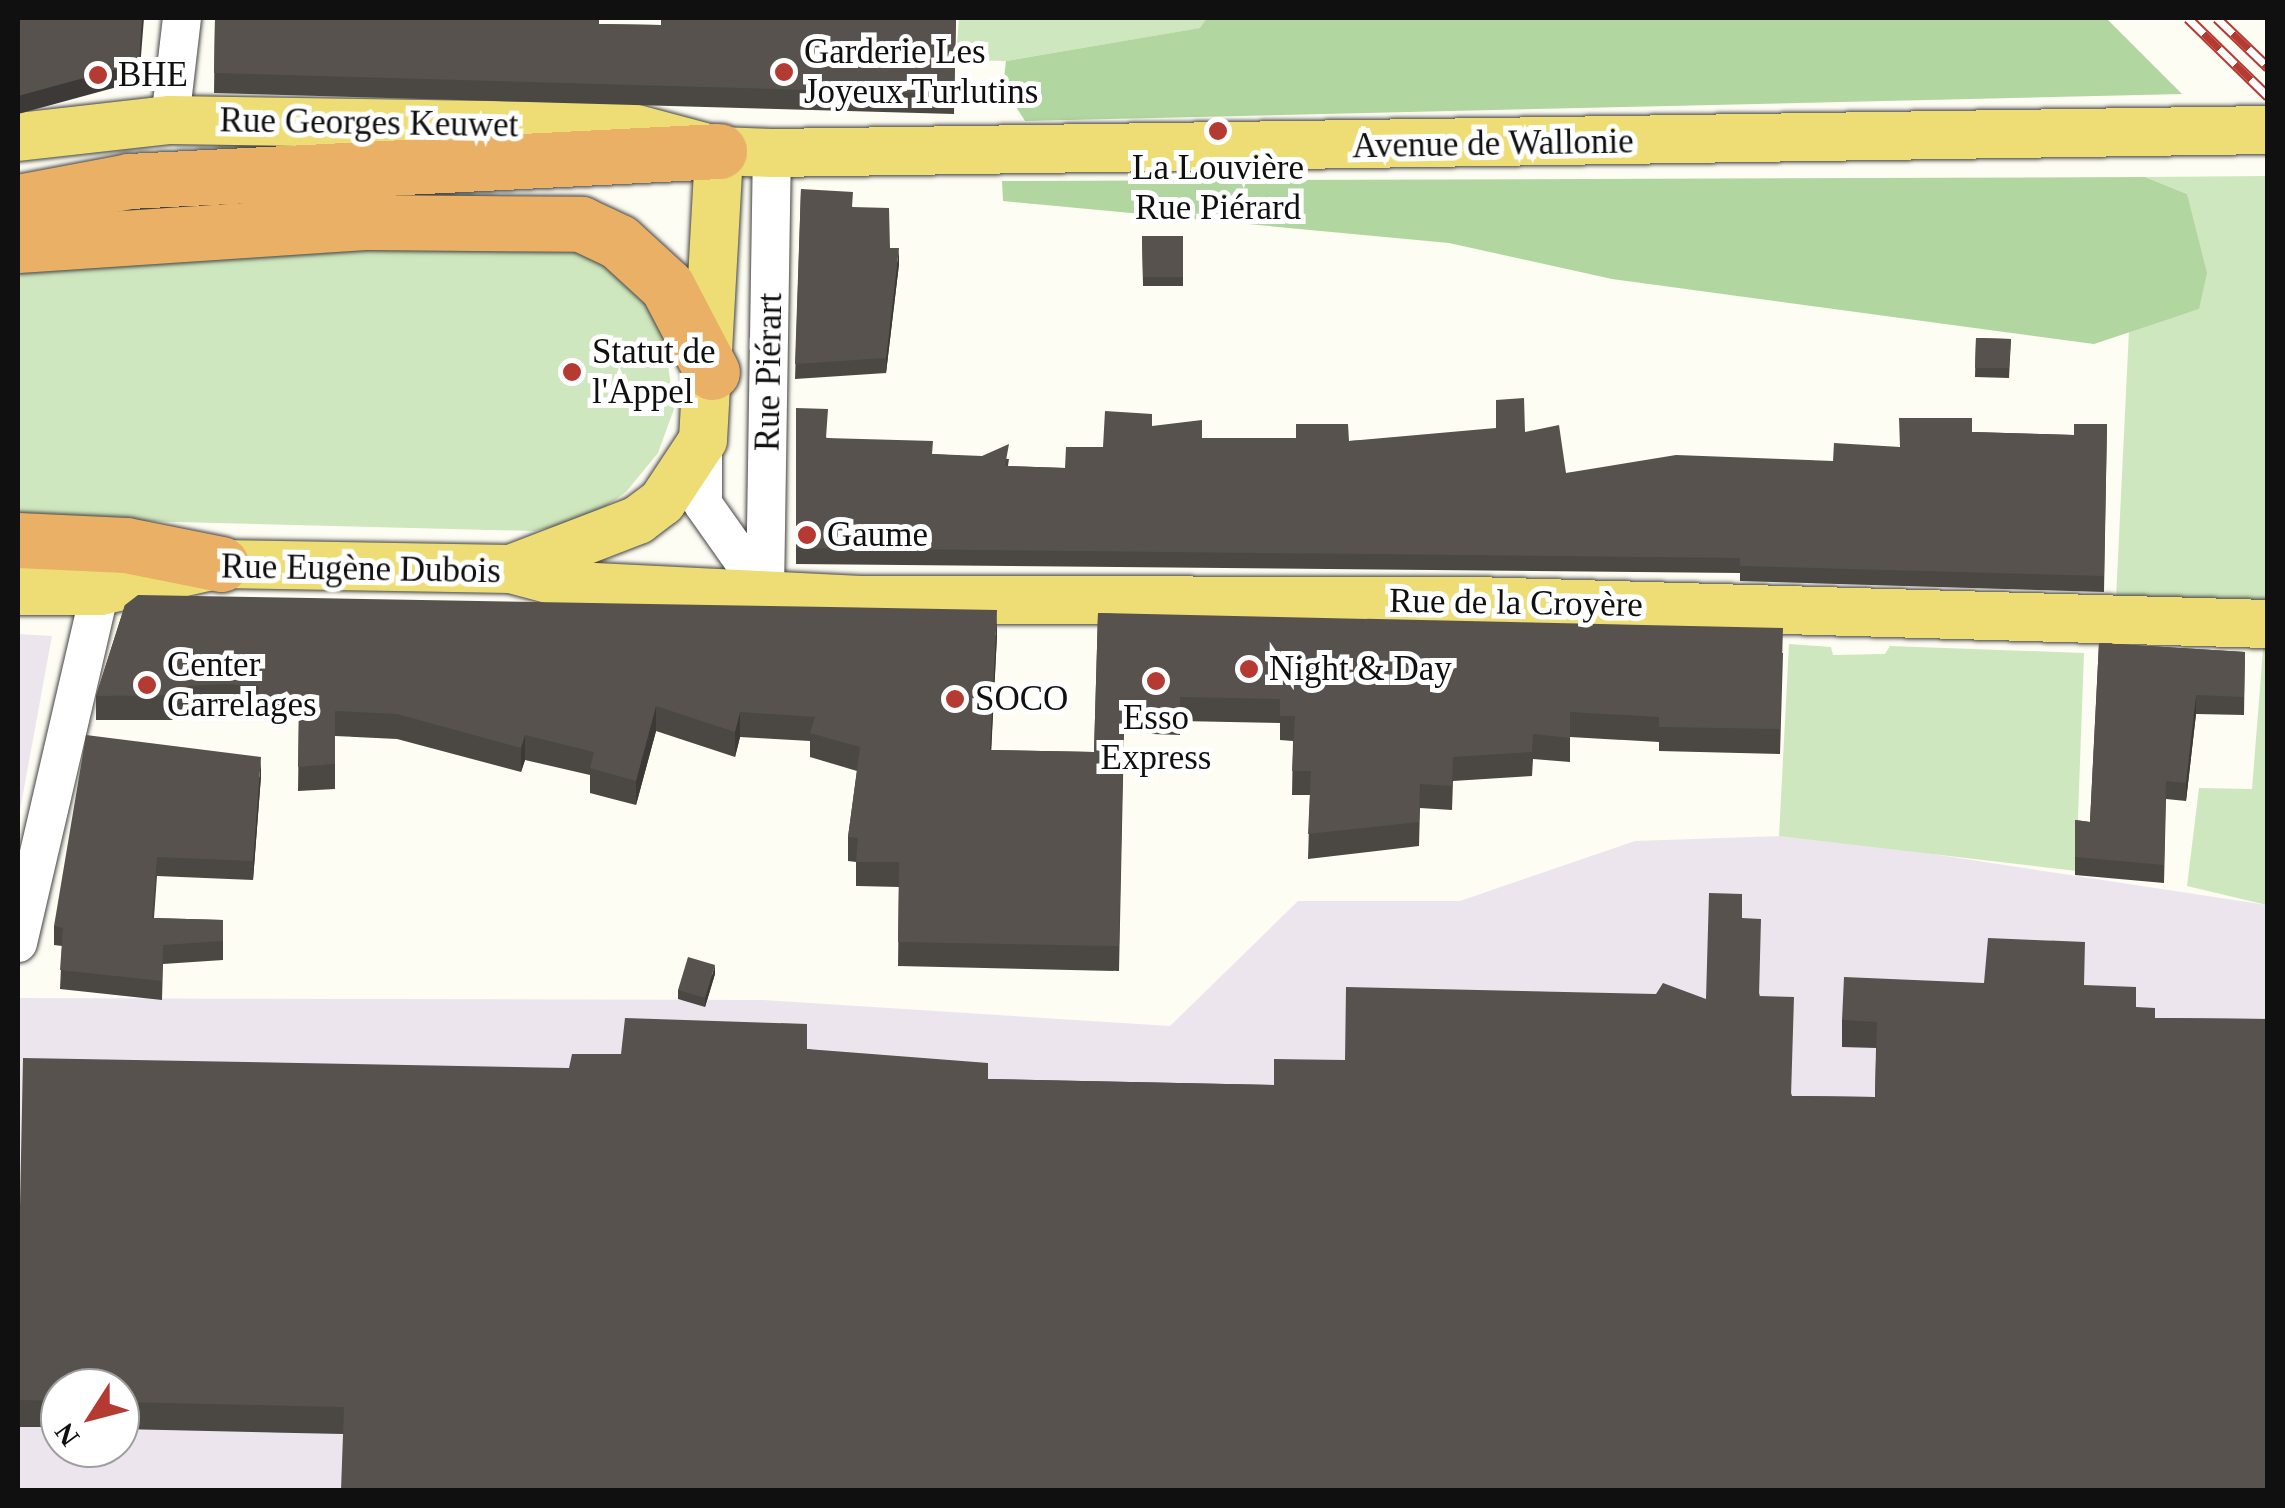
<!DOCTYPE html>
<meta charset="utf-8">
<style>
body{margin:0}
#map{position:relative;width:2285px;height:1508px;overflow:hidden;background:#fefdf3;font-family:"Times New Roman",serif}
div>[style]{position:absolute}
.industrial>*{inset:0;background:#ede5ed}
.green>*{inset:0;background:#cfe7be}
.forest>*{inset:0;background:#b2d69f}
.roads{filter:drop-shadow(0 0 2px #434343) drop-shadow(0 0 2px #434343)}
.minor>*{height:38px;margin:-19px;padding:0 19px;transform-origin:19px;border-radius:19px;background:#fff}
.major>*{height:48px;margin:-24px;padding:0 24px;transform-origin:24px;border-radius:24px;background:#eddd74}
.highway>*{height:55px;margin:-27.5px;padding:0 27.5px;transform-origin:27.5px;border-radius:27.5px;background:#e9b066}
.rail>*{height:11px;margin-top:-5.5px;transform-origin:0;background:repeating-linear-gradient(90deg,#fff 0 22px,#b53a32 0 44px);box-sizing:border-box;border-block:2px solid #b53a32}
.wall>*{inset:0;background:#4b4742}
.shaded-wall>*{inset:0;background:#3d3936}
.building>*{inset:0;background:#57524d}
.dots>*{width:28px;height:28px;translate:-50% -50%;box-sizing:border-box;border:5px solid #fff;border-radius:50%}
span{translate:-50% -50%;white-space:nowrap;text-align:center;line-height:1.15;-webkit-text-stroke:10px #fff;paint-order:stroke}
.poi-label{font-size:35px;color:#101010}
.left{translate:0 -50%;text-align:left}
.street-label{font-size:35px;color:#101010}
.frame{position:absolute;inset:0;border:20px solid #101010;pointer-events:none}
.north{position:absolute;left:40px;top:1368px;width:100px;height:100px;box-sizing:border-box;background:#fff;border:2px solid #9f9f9f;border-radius:50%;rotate:234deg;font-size:28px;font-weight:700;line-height:40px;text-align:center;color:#101010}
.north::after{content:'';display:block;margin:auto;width:35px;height:45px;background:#b53a32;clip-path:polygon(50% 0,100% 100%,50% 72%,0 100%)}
</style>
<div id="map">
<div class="industrial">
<div style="clip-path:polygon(18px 634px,52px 636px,18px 821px)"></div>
<div style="clip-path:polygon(evenodd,1808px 835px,2267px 905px,2267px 1490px,18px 1490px,18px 998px,763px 1000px,1170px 1026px,1298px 901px,1460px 901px,1635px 841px,1808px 835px,60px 1388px,120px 1388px,120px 1448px,60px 1448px,60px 1388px)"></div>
</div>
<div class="green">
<div style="clip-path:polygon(959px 18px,1207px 18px,1201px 28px,1006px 61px,956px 60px)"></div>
<div style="clip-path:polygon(2267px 176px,2267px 905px,2187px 886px,2199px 788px,2252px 789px,2265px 625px,2115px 619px,2129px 330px,2199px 309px,2187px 194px,2145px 177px)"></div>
<div style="clip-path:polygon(140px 246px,573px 247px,628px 281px,663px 327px,674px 409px,658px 453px,626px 492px,588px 519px,534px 531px,18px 518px,18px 260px)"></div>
<div style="clip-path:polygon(1789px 644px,1831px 647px,1833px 655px,1885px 654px,1890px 646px,2084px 653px,2076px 871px,1779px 836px)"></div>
</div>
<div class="forest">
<div style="clip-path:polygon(1207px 18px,2106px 18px,2182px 94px,1025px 121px,1003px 86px,1006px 61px,1200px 28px)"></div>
<div style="clip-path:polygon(2145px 177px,2187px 194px,2207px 273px,2199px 309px,2094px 344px,1612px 279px,1449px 243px,1003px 201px,1002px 181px)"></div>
</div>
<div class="roads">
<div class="minor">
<div style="left:170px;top:120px;width:103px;rotate:-83.3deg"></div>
<div style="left:703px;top:440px;width:64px;rotate:90deg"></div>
<div style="left:703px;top:504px;width:108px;rotate:54.8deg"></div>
<div style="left:765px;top:592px;width:439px;rotate:-89.1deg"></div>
<div style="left:18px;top:943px;width:361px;rotate:-76.9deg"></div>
</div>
<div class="major">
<div style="left:18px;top:137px;width:153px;rotate:-6.4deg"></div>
<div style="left:170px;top:120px;width:459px;rotate:0.9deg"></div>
<div style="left:629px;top:127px;width:93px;rotate:14.9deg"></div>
<div style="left:719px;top:151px;width:53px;rotate:2.2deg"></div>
<div style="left:772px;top:153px;width:1496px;rotate:-0.88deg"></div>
<div style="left:511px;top:569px;width:136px;rotate:-21.1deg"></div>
<div style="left:638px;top:520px;width:30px;rotate:-37deg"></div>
<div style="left:662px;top:502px;width:74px;rotate:-56.5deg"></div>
<div style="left:703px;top:440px;width:289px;rotate:-86.8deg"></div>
<div style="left:18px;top:591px;width:82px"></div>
<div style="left:100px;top:591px;width:124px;rotate:-12.6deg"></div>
<div style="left:221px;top:564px;width:290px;rotate:1deg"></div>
<div style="left:511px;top:569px;width:66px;rotate:14.9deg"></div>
<div style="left:575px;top:586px;width:291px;rotate:2.8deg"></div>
<div style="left:866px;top:600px;width:608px;rotate:0.09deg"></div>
<div style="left:1474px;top:601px;width:794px;rotate:1.66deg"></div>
</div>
<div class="highway">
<div style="left:18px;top:202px;width:113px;rotate:-10.7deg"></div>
<div style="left:129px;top:181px;width:591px;rotate:-2.91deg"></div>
<div style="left:18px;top:245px;width:351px;rotate:-3.8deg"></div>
<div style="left:368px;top:222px;width:213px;rotate:0.5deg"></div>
<div style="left:581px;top:224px;width:42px;rotate:25.3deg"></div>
<div style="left:619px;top:242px;width:65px;rotate:42.5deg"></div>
<div style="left:667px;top:286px;width:97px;rotate:62.4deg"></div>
<div style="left:18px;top:540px;width:108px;rotate:2.7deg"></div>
<div style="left:126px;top:545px;width:97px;rotate:11.3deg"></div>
</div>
</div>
<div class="rail">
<div style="left:2188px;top:18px;width:112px;rotate:44.3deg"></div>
<div style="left:2217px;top:18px;width:71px;rotate:43.9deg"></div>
</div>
<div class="wall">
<div style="clip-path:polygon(215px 18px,661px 25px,956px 18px,954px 114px,214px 93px)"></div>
<div style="clip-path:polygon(801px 189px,853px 207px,890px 248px,899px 264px,886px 373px,795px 379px)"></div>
<div style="clip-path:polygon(1142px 236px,1183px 236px,1183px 286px,1143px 286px)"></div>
<div style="clip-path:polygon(1976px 338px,2011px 339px,2009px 378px,1975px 377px)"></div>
<div style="clip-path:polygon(796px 408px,827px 438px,933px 454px,1009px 459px,1008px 466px,1065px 468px,1103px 447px,1152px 426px,1202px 438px,1349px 441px,1525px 432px,1566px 473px,1833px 461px,1972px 432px,2074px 435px,2107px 424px,2104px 592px,1740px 581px,1740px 573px,796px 564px)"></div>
<div style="clip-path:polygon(125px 605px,997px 635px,991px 750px,1094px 752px,1098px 613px,1783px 653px,1780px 754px,1659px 751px,1659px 742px,1570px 737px,1570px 762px,1533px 759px,1532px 776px,1453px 781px,1452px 810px,1420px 808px,1419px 846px,1308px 859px,1310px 795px,1292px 795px,1293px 741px,1280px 740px,1280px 723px,1180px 721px,1180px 735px,1124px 733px,1119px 971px,898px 966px,899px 887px,856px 886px,856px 862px,848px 861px,848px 837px,857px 771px,810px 757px,810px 741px,740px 737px,735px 757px,656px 731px,636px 805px,590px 793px,590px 775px,525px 760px,521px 772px,397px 739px,335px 736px,335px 789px,298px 791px,299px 719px,259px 719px,259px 710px,226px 709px,187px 710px,187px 720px,96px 720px,96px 696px)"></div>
<div style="clip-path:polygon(2099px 643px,2245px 652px,2244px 715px,2196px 714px,2186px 801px,2166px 799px,2164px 883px,2075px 875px,2075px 820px,2090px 822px)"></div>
<div style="clip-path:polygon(261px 776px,253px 880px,157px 876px,154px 918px,223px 920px,223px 960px,163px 964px,162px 1000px,60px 989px,62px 946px,54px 945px,54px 926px)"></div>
<div style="clip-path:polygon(1742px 918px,1760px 997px,1792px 1096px,1875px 1097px,1876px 1048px,1842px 1047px,1842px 1020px,1984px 983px,2084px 985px,2136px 1007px,2155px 1018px,2268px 1019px,343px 1434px,120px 1429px,120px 1388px,60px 1388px,60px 1427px,18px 1427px,18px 1306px,569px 1068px,621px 1054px,807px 1049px,988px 1079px,1274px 1085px,1345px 1060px,1706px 999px)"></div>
<div style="clip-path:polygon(715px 974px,705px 1007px,678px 999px,678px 990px)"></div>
</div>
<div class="shaded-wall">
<div style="clip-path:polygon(142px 18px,144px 18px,139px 81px,18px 114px,18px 96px)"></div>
<div style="clip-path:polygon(899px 248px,899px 264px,886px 373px,886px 358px)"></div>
<div style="clip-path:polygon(997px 610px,997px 635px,990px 775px,990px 750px)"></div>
<div style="clip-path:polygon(2196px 695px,2196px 714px,2186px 801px,2186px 783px)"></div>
<div style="clip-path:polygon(656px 706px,656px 731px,636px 805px,636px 781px)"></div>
<div style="clip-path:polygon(740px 712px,740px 737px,735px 757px,735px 732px)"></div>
<div style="clip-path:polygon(525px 735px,525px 760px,521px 772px,521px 748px)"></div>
<div style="clip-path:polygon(261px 757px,261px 776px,253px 880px,253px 861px)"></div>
<div style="clip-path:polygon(715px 965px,715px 974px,705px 1007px,705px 998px)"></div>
</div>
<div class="building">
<div style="clip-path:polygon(18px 18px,142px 18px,139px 63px,18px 96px)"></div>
<div style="clip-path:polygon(215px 18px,599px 18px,599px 24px,661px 25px,661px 18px,956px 18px,954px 94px,214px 73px)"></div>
<div style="clip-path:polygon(801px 189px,853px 192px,852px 207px,889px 208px,890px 248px,899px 248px,886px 358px,795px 364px)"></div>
<div style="clip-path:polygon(1142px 236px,1183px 236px,1183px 277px,1143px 277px)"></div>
<div style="clip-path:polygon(1976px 338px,2011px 339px,2009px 368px,1975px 368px)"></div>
<div style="clip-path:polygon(1524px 398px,1525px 432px,1559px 425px,1566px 473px,1676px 455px,1833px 461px,1834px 443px,1900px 447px,1899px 418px,1972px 418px,1972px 432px,2074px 435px,2074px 424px,2107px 424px,2104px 576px,1740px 566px,1740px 558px,796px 548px,796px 408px,828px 409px,826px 438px,933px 441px,932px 454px,982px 456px,1009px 444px,1005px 466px,1065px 468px,1066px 447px,1103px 447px,1105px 411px,1152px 414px,1152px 426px,1202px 420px,1202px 438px,1296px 438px,1296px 424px,1348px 424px,1349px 441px,1496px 428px,1496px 400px)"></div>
<div style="clip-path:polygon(138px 595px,997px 610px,990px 750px,1094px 752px,1098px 613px,1783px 628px,1780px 729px,1659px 727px,1659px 717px,1570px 712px,1570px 738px,1533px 734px,1532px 752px,1453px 757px,1452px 786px,1420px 784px,1419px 822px,1308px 834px,1311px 771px,1292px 771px,1295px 716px,1280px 716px,1280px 699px,1180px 697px,1180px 710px,1124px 709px,1119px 946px,898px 942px,899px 862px,856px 862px,858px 838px,848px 837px,860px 747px,810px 733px,815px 717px,740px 712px,735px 732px,656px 706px,636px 781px,590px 768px,594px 752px,525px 735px,521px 748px,397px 714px,335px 711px,335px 764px,298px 767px,299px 695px,259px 695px,259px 686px,226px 684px,187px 686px,187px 695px,96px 696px,125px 605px)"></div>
<div style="clip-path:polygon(2099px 643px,2245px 652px,2244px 697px,2196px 695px,2186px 783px,2166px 781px,2164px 865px,2075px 857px,2075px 820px,2090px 822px)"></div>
<div style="clip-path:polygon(86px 735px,261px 757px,253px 861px,157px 857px,152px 918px,223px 920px,223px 941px,163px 945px,162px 981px,60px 970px,63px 928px,54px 926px)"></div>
<div style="clip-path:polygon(1709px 893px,1742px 894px,1742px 918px,1761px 919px,1759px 996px,1794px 997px,1791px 1096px,1875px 1097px,1877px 1022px,1842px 1020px,1844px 977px,1984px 983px,1988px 938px,2085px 942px,2084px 985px,2136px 987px,2136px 1007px,2155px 1008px,2155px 1018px,2268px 1019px,2268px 1490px,341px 1490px,344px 1407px,120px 1402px,120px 1388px,60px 1388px,60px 1401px,18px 1400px,18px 1306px,23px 1058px,569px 1068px,572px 1054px,621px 1054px,625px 1018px,807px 1024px,807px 1049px,988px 1063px,988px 1079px,1274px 1085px,1274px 1059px,1345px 1060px,1346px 987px,1656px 994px,1663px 983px,1706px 999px)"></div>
<div style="clip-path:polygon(688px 957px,715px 965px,705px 998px,678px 990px)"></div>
</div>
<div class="dots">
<div style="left:784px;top:72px;background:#b53a32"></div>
<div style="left:98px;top:75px;background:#b53a32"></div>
<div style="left:1218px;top:131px;background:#b53a32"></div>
<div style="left:572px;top:372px;background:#b53a32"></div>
<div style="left:807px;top:535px;background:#b53a32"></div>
<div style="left:1249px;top:669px;background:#b53a32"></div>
<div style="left:1156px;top:681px;background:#b53a32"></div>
<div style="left:147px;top:685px;background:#b53a32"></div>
<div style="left:955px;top:699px;background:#b53a32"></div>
</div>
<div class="poi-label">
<span class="left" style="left:804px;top:72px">Garderie Les<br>Joyeux Turlutins</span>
<span class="left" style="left:118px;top:75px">BHE</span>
<span style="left:1218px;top:188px">La Louvière<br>Rue Piérard</span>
<span class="left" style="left:592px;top:372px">Statut de<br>l'Appel</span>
<span class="left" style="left:827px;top:535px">Gaume</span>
<span class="left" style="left:167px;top:685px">Center<br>Carrelages</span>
<span class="left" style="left:1269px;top:669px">Night &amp; Day</span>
<span class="left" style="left:975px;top:699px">SOCO</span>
<span style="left:1156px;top:738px">Esso<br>Express</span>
</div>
<div class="street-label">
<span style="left:369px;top:123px;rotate:1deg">Rue Georges Keuwet</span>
<span style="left:1493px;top:144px;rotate:-1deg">Avenue de Wallonie</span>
<span style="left:769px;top:372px;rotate:-89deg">Rue Piérart</span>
<span style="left:361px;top:569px;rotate:1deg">Rue Eugène Dubois</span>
<span style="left:1516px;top:603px;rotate:1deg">Rue de la Croyère</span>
</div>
<div class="frame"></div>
<div class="north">N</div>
</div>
